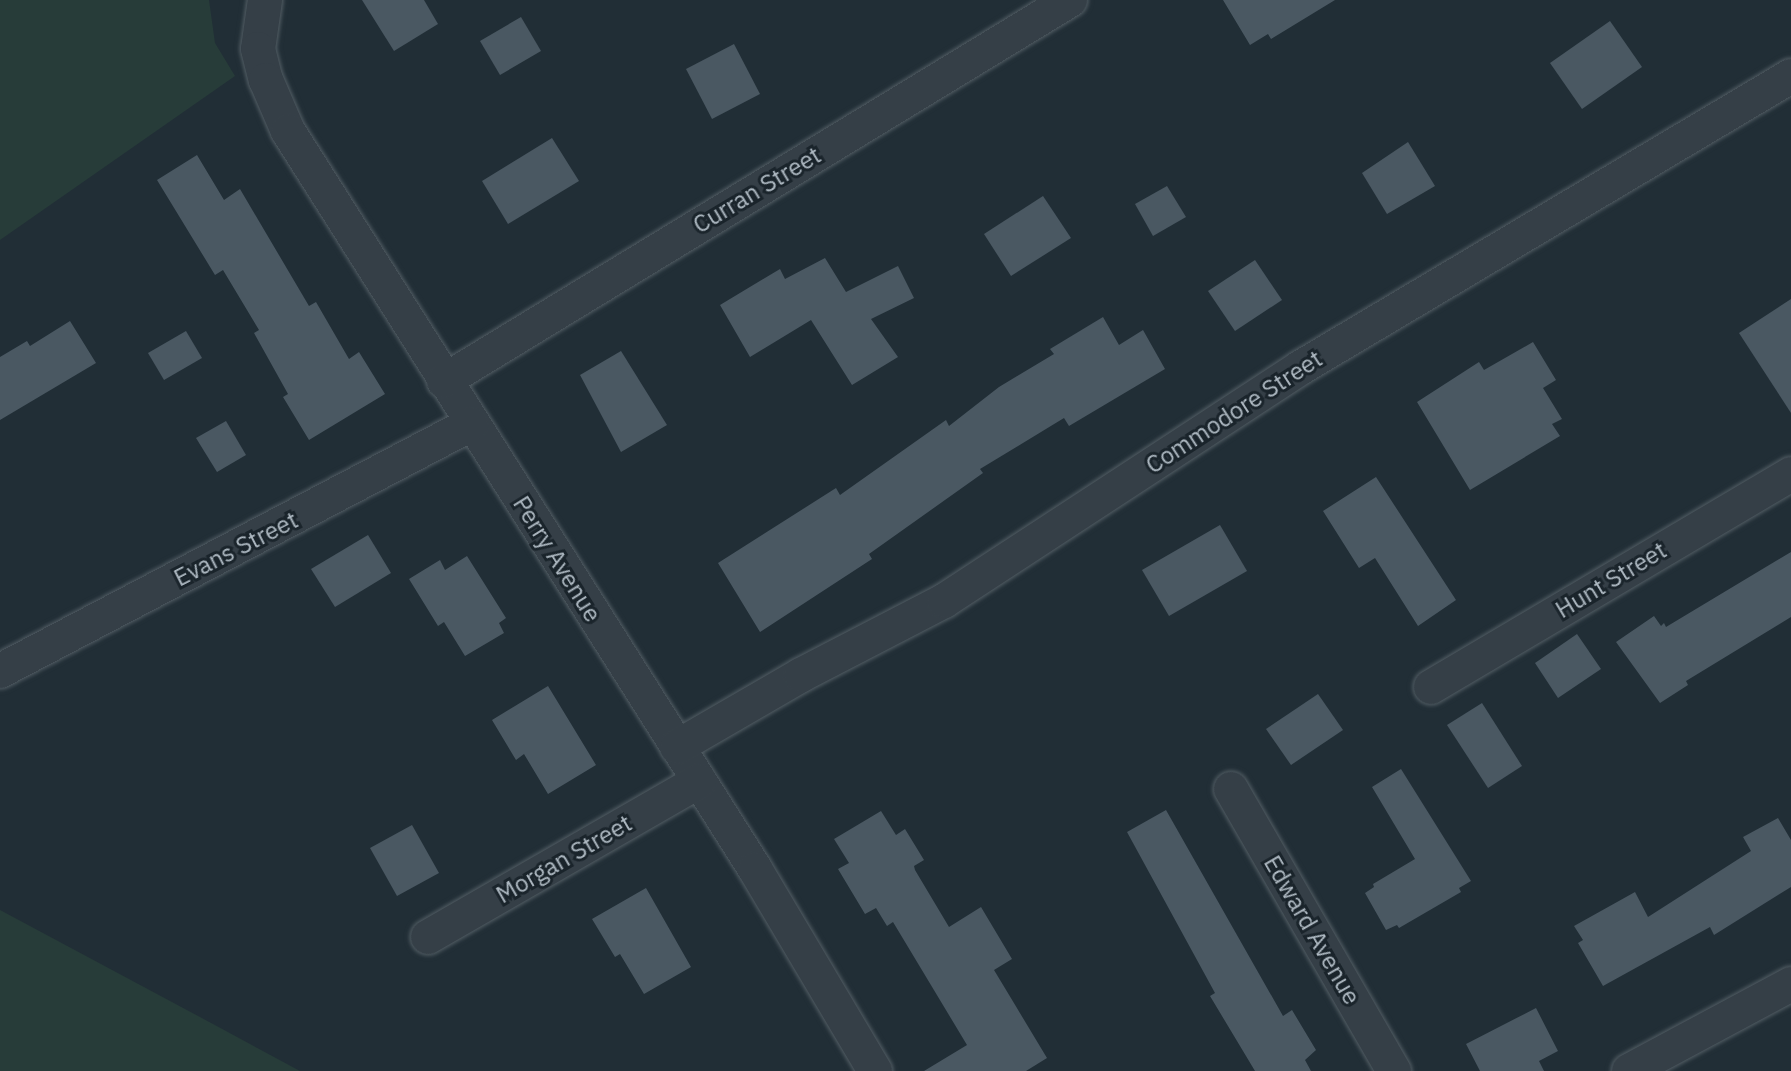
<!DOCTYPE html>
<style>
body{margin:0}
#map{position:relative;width:1791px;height:1071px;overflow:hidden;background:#212e36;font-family:"IBM Plex Sans",sans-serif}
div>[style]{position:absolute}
.green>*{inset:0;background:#273c39}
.building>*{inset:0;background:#4a5862}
.roads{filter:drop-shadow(0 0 2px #525d64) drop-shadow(0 0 2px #525d64)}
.minor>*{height:34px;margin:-17px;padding:0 17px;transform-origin:17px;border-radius:17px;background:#353f47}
span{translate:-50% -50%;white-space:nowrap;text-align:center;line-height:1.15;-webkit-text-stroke:6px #1a242b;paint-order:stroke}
.street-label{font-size:24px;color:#afbac3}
</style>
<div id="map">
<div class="green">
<div style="clip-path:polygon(0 0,209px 0,215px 43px,235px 76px,0 240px)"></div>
<div style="clip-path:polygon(0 910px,213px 1024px,300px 1071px,0 1071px)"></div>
</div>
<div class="building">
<div style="clip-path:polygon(362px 0,424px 0,438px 24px,394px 51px)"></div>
<div style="clip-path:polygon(1223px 0,1335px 0,1271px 39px,1268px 34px,1250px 45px)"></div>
<div style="clip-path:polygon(521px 17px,541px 51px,500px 75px,480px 41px)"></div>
<div style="clip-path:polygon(1610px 21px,1642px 67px,1582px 109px,1550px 63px)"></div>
<div style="clip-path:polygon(734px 44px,760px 94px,712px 119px,686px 69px)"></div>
<div style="clip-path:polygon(552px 138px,579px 181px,508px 224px,482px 181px)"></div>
<div style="clip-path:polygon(1408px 142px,1435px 186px,1387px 214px,1362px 173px)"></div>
<div style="clip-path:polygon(197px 155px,224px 200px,240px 189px,309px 306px,316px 302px,349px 359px,359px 352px,385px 394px,309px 440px,283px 397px,288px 394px,254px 333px,259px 330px,223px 270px,215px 275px,157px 180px)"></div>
<div style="clip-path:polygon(1167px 186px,1186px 217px,1153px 236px,1135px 204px)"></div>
<div style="clip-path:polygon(1043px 196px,1071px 238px,1011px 276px,984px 234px)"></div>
<div style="clip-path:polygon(825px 258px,846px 292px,898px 266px,914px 298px,871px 319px,898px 357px,852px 385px,811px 320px,750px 357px,720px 305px,780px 269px,785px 279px)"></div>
<div style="clip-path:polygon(1255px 260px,1282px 300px,1235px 331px,1208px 291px)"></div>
<div style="clip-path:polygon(1791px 299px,1791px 413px,1739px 333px)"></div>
<div style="clip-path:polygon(1103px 317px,1119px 345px,1143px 330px,1165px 369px,1069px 426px,1064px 418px,980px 469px,983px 473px,869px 554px,872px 559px,760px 632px,718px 563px,836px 488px,840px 495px,946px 420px,949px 426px,999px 387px,1054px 354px,1050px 349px)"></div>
<div style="clip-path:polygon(70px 321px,96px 363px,0 420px,0 357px,27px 341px,30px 346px)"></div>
<div style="clip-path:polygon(186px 331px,202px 358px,164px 380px,148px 353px)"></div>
<div style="clip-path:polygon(1533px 342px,1556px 380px,1543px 388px,1562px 419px,1552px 424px,1560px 436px,1470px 490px,1417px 402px,1479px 362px,1484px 370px)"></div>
<div style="clip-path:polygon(621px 351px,667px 425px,621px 452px,580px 375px)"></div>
<div style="clip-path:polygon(226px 421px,246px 455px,217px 472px,196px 438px)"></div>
<div style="clip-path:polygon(1376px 477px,1456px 600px,1418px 626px,1375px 558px,1359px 568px,1323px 511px)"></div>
<div style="clip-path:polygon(1220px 525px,1247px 571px,1169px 616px,1142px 570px)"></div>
<div style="clip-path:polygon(368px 535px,391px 573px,335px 607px,311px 569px)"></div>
<div style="clip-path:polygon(1791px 552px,1791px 617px,1686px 681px,1688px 685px,1660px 703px,1616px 642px,1654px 616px,1661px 626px,1664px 623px,1666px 627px)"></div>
<div style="clip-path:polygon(467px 556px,506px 618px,499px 623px,504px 633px,465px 656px,444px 622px,438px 626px,409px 579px,440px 560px,445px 570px)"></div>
<div style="clip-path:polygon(1577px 634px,1601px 669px,1558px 698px,1535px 663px)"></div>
<div style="clip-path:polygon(548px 686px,596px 765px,548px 794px,524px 754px,516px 760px,492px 720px)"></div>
<div style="clip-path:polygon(1318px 694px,1343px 730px,1291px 765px,1266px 729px)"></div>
<div style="clip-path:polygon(1482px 703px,1522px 766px,1488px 788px,1447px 725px)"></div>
<div style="clip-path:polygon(1401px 769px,1471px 881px,1459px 888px,1461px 892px,1399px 928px,1397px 925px,1386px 930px,1365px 893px,1374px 887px,1373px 884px,1415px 859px,1372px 787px)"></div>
<div style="clip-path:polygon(1166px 810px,1283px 1016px,1292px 1010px,1316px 1050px,1305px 1060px,1311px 1071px,1255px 1071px,1210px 996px,1215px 993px,1127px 832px)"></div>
<div style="clip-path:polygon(881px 811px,896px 835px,905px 829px,924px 860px,914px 866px,915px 870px,949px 927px,981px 907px,1012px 959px,994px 970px,1047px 1058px,1026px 1071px,924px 1071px,967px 1045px,893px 922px,887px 926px,876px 908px,865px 914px,838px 869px,849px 863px,834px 839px)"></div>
<div style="clip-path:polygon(1778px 818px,1791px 840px,1791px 887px,1714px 935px,1710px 927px,1603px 986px,1578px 943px,1583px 940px,1574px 926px,1635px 892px,1648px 917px,1751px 851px,1743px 837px)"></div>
<div style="clip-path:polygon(412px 825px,439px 873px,397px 896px,370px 848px)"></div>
<div style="clip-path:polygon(646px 888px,691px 967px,644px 994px,620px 954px,615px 957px,592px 919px)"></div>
<div style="clip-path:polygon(1536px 1008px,1558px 1051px,1539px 1061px,1544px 1071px,1480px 1071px,1466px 1044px)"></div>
</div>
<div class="roads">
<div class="minor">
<div style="left:265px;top:0;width:49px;rotate:98.1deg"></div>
<div style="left:258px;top:49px;width:32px;rotate:76deg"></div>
<div style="left:266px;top:80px;width:56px;rotate:66.7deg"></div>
<div style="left:288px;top:131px;width:873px;rotate:57.67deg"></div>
<div style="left:755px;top:869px;width:235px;rotate:59.3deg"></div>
<div style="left:444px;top:381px;width:733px;rotate:-31.33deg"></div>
<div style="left:0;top:671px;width:532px;rotate:-27.67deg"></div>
<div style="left:1431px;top:687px;width:418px;rotate:-30.6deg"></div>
<div style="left:677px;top:747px;width:143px;rotate:-30.1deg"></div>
<div style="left:801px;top:675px;width:161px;rotate:-27.4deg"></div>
<div style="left:944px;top:601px;width:425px;rotate:-33.2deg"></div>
<div style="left:1300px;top:368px;width:571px;rotate:-30.74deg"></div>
<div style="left:1231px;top:789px;width:326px;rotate:60deg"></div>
<div style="left:428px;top:937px;width:313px;rotate:-29.9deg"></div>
<div style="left:1629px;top:1071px;width:184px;rotate:-28.2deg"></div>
</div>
</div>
<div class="street-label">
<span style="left:757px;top:190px;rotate:-31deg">Curran Street</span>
<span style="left:1234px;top:412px;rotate:-33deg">Commodore Street</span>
<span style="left:236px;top:549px;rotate:-27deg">Evans Street</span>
<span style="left:557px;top:559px;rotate:58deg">Perry Avenue</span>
<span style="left:1611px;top:580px;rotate:-31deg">Hunt Street</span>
<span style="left:564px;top:859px;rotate:-30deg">Morgan Street</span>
<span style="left:1312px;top:930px;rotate:60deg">Edward Avenue</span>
</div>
</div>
